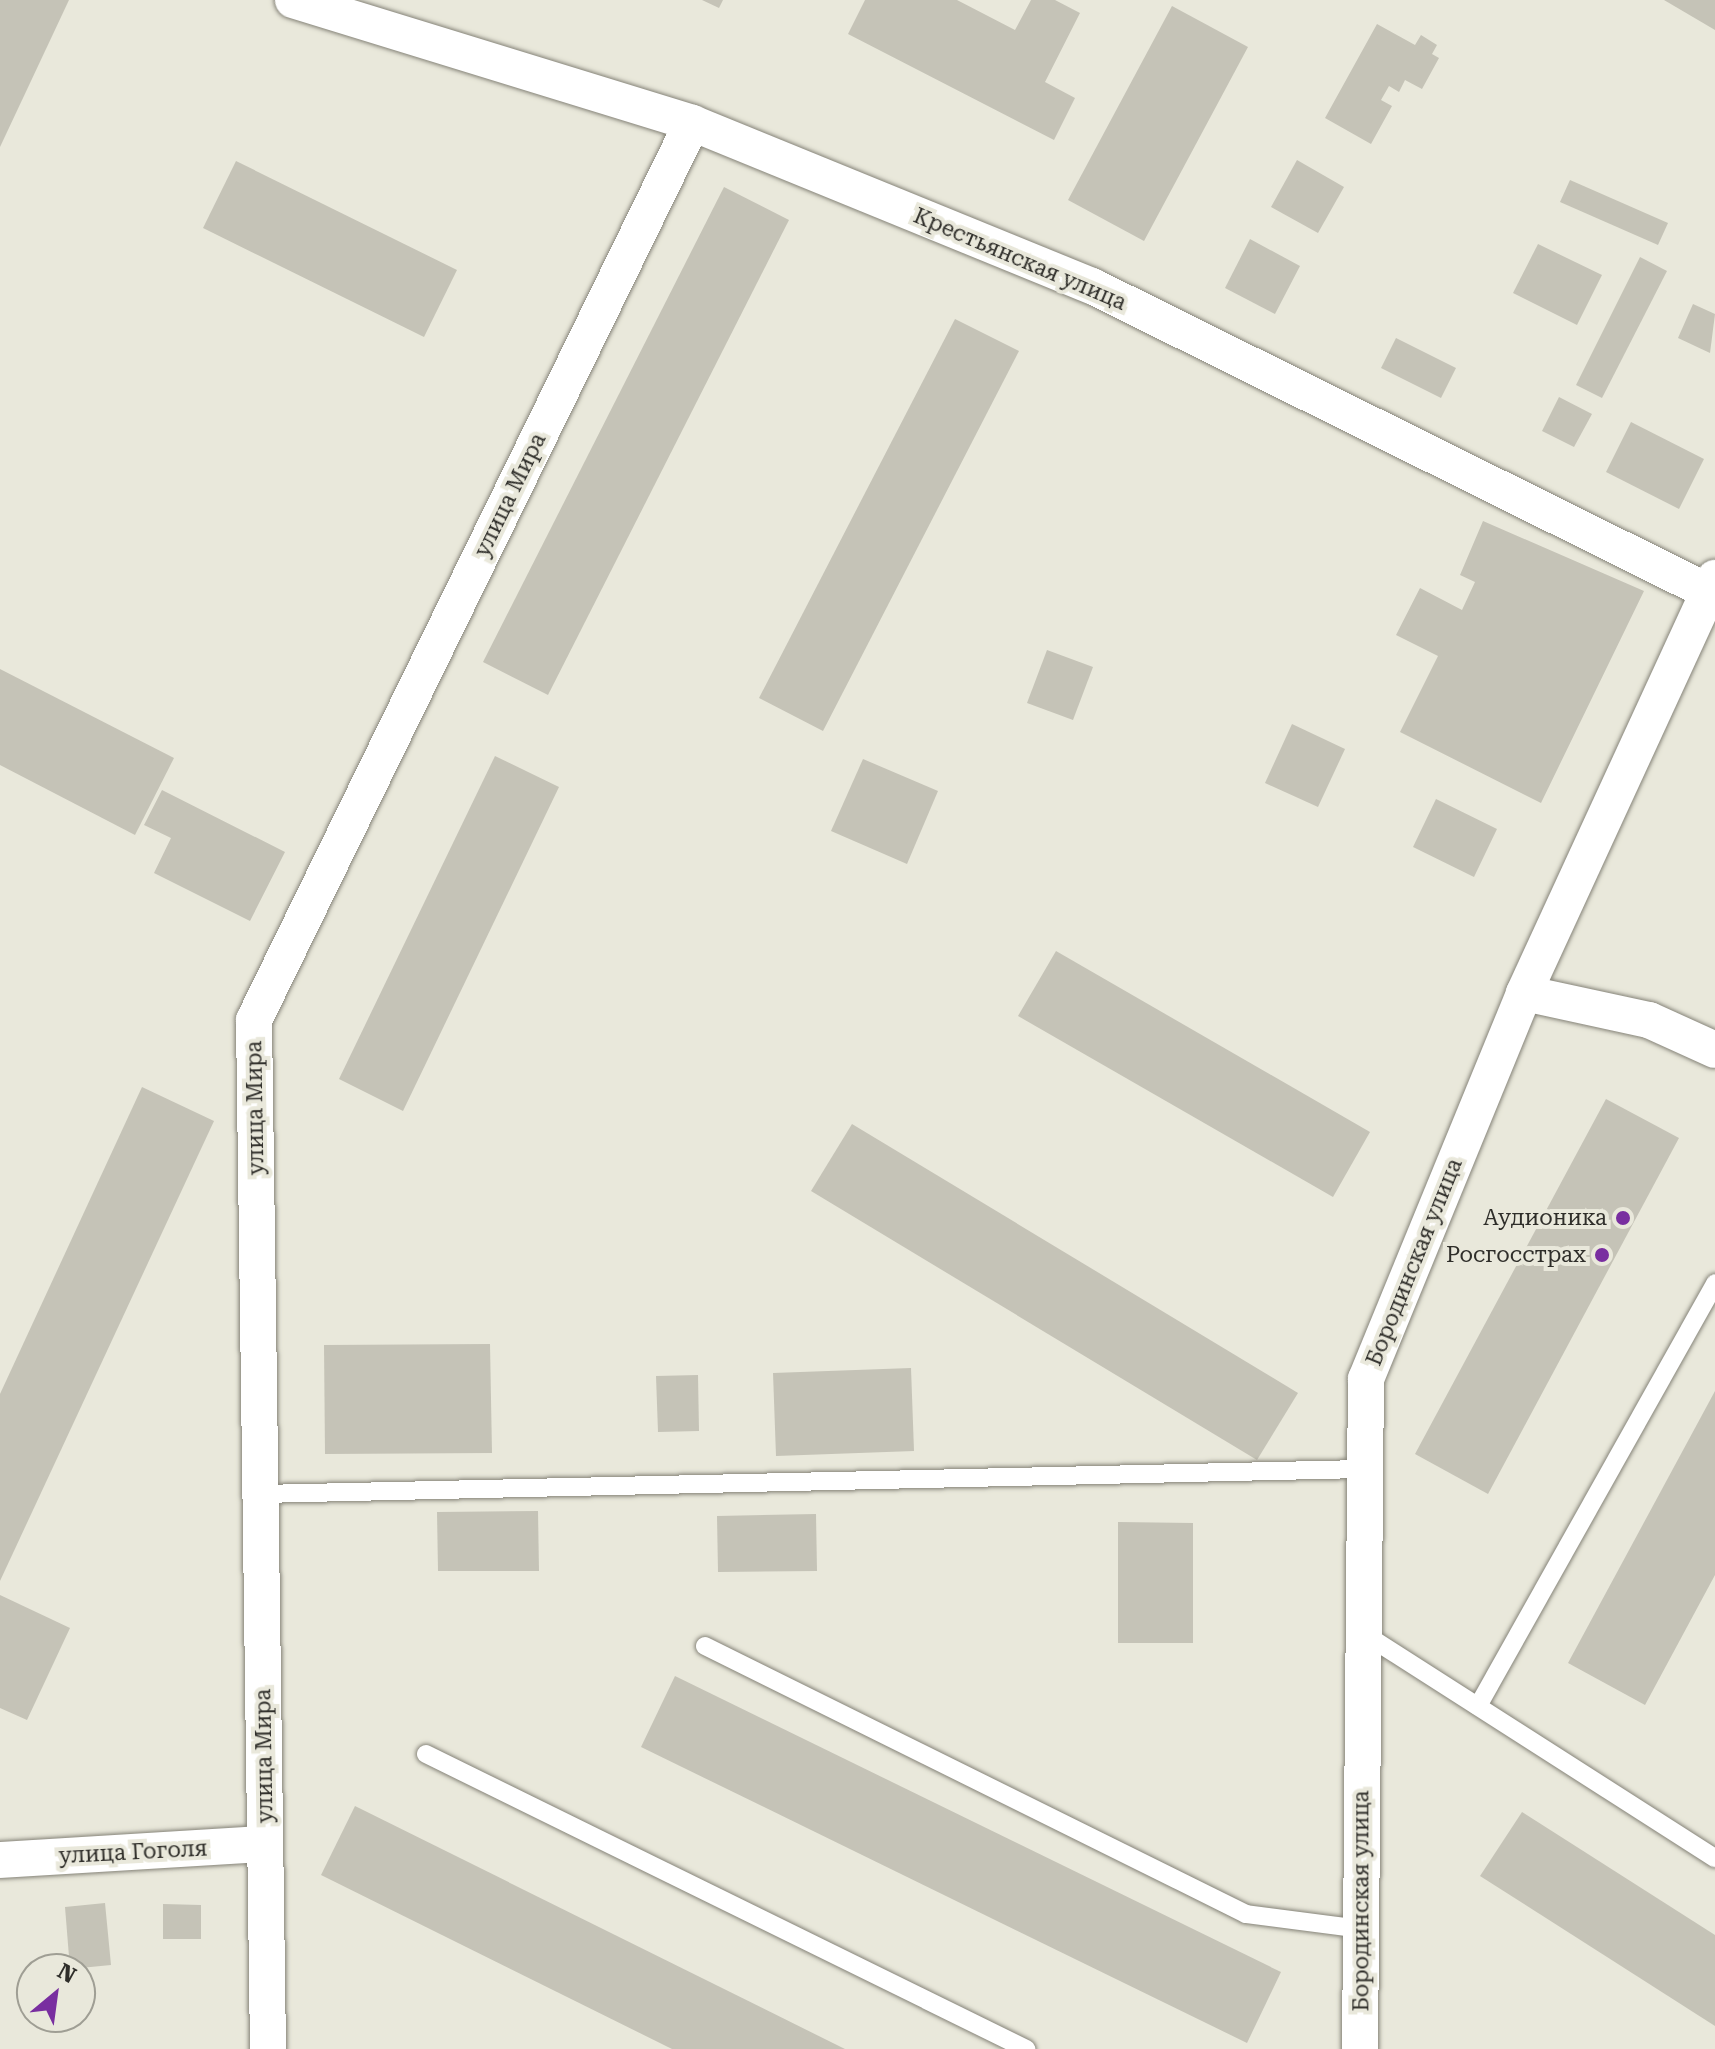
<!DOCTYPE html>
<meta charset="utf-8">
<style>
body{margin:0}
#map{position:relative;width:1715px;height:2049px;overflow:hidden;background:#e9e8db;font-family:"Roboto Serif",serif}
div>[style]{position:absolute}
.building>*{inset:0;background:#c5c3b7}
.roads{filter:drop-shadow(0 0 2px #858378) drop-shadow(0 0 2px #858378)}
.service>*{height:18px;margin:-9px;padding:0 9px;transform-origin:9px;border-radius:9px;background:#fff}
.minor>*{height:36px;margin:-18px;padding:0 18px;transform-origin:18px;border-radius:18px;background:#fff}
.dots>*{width:22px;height:22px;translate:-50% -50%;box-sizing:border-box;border:4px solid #e9e8db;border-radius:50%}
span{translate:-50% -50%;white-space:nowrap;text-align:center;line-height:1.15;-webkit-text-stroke:8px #e9e8db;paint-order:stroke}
.street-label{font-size:22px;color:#2f2e2a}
.poi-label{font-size:22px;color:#2f2e2a}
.right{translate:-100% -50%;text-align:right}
.north{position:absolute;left:16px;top:1953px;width:80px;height:80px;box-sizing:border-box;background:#e9e8db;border:2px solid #9f9e94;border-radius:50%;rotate:29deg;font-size:22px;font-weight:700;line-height:32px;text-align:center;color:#2f2e2a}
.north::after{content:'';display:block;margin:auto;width:28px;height:36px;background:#792ea0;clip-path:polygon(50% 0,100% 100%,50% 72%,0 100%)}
</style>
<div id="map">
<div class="building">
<div style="clip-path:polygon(0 0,69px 0,0 147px)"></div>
<div style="clip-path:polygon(702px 0,723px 0,719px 8px)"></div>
<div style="clip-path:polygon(865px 0,957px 0,1015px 30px,1031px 0,1055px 0,1080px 13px,1045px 82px,1075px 98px,1054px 140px,848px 34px)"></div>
<div style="clip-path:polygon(1664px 0,1715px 0,1715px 30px)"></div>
<div style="clip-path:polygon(1172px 6px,1248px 47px,1144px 241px,1068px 200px)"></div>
<div style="clip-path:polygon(1377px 24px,1415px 45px,1421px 35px,1437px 45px,1432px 54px,1439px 58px,1422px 89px,1405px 80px,1399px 92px,1389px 86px,1381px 100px,1392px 106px,1371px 144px,1325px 118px)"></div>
<div style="clip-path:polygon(1297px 160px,1344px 187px,1318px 233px,1271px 207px)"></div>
<div style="clip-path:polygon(236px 161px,457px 270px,424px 337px,203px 228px)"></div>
<div style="clip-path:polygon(1570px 180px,1668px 223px,1658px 245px,1560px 202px)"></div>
<div style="clip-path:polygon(724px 187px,789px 220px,548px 695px,483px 662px)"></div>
<div style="clip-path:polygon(1250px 239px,1300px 266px,1275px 314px,1225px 288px)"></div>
<div style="clip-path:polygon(1538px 244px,1602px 275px,1577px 325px,1513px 293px)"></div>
<div style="clip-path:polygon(1640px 257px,1667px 271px,1602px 398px,1576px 385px)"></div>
<div style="clip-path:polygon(1693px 304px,1715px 314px,1710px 353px,1678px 338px)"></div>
<div style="clip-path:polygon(955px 319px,1019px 351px,823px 731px,759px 698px)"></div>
<div style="clip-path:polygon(1396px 338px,1456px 368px,1441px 398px,1381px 368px)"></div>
<div style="clip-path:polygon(1559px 397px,1592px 414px,1574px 447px,1542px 431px)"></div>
<div style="clip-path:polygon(1631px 422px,1704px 459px,1679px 509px,1606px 472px)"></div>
<div style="clip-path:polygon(1483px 521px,1644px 591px,1541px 803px,1400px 732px,1438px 656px,1396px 635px,1420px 588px,1462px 610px,1475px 582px,1460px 575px)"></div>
<div style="clip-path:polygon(1047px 650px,1093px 667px,1073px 720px,1027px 703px)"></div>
<div style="clip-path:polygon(0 669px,174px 758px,135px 835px,0 765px)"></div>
<div style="clip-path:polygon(1292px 724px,1345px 749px,1318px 807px,1265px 783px)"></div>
<div style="clip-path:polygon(495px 756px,559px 787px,403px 1111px,339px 1079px)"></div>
<div style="clip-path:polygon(863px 759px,938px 791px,907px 864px,831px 831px)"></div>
<div style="clip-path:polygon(162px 790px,285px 852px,250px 921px,154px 873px,171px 838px,144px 825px)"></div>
<div style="clip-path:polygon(1436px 799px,1497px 829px,1474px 877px,1413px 847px)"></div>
<div style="clip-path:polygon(1056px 951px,1370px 1132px,1333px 1197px,1018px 1016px)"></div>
<div style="clip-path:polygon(142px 1087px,214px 1121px,0 1581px,0 1394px)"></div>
<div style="clip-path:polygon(1606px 1099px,1679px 1138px,1488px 1494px,1415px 1454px)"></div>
<div style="clip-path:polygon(852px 1124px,1298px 1393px,1257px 1460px,811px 1191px)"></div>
<div style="clip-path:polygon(490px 1344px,492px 1453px,325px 1454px,324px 1345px)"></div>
<div style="clip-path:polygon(911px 1368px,914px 1451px,776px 1456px,773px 1373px)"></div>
<div style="clip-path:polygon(698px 1375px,699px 1431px,658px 1432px,656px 1376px)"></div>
<div style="clip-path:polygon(1715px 1391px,1715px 1575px,1645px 1705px,1568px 1663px)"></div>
<div style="clip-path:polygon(538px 1511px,539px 1571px,438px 1571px,437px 1512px)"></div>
<div style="clip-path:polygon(816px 1514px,817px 1571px,718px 1572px,717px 1516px)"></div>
<div style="clip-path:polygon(1118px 1522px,1193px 1523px,1193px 1643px,1118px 1643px)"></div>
<div style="clip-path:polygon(0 1595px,70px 1628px,27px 1720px,0 1708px)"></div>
<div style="clip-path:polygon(675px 1676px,1281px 1972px,1247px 2043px,641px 1747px)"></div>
<div style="clip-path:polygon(355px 1806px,845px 2049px,672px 2049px,321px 1875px)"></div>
<div style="clip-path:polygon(1522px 1812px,1715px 1935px,1715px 2026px,1480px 1876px)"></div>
<div style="clip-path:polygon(105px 1903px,111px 1965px,70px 1969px,65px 1907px)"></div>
<div style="clip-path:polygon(163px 1904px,201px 1905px,201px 1939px,163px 1939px)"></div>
</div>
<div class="roads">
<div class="service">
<div style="left:261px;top:1494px;width:1104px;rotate:-1.3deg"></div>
<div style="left:1363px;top:1633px;width:418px;rotate:32.6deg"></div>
<div style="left:705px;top:1646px;width:604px;rotate:26.35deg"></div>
<div style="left:1246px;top:1914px;width:116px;rotate:7.4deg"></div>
<div style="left:1478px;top:1706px;width:485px;rotate:-60.7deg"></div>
<div style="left:426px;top:1754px;width:669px;rotate:26.18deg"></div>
</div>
<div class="minor">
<div style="left:293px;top:0;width:418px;rotate:17.1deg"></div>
<div style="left:692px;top:123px;width:432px;rotate:22.2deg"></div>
<div style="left:1092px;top:286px;width:695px;rotate:26.38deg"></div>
<div style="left:1524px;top:993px;width:128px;rotate:12.2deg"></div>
<div style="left:1649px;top:1020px;width:72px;rotate:24.4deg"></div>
<div style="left:0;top:1860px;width:265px;rotate:-3.5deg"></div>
<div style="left:268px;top:2049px;width:1029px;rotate:-90.78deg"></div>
<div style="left:254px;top:1020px;width:998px;rotate:-63.97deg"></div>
<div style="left:1360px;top:2049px;width:670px;rotate:-89.49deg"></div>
<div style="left:1366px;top:1379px;width:417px;rotate:-67.7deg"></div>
<div style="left:1524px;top:993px;width:457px;rotate:-65.3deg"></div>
</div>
</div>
<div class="dots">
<div style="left:1623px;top:1218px;background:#792ea0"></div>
<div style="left:1602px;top:1255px;background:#792ea0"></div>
</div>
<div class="street-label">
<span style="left:1020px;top:259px;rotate:23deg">Крестьянская улица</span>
<span style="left:510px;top:495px;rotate:-64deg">улица Мира</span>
<span style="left:255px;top:1108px;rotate:-91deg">улица Мира</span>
<span style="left:1414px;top:1262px;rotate:-68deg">Бородинская улица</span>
<span style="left:264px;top:1756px;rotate:-91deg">улица Мира</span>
<span style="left:133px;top:1852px;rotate:-3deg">улица Гоголя</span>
<span style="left:1361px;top:1901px;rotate:-90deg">Бородинская улица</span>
</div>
<div class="poi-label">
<span class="right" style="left:1607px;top:1218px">Аудионика</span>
<span class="right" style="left:1586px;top:1255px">Росгосстрах</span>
</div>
<div class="north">N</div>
</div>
